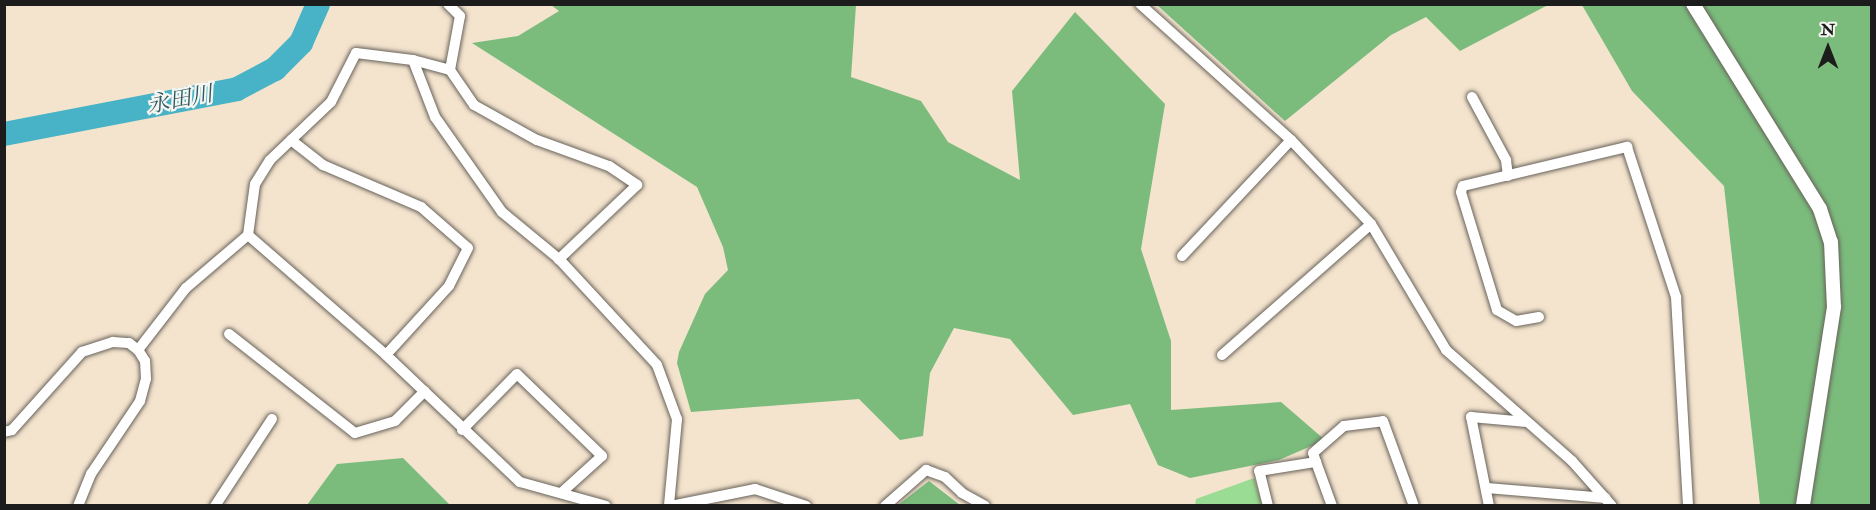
<!DOCTYPE html>
<meta charset="utf-8">
<style>
body{margin:0}
#map{position:relative;width:1876px;height:510px;overflow:hidden;background:#f4e4ce;font-family:"IM FELL Double Pica","Noto Serif JP",serif}
div>[style]{position:absolute}
.green>*{inset:0;background:#9adc93}
.forest>*{inset:0;background:#7bbc7d}
.river>*{height:24px;margin:-12px;padding:0 12px;transform-origin:12px;border-radius:12px;background:#48b3c6}
.roads{filter:drop-shadow(0 0 2px #68625a) drop-shadow(0 0 2px #68625a)}
.minor>*{height:10px;margin:-5px;padding:0 5px;transform-origin:5px;border-radius:5px;background:#fff}
.tertiary>*{height:14px;margin:-7px;padding:0 7px;transform-origin:7px;border-radius:7px;background:#fff}
span{translate:-50% -50%;white-space:nowrap;text-align:center;line-height:1.15;-webkit-text-stroke:4.5px #f6f6f2;paint-order:stroke}
.water-label{font-size:22px;color:#2e5860;font-style:italic}
.frame{position:absolute;inset:0;border:6px solid #1c1c1c;pointer-events:none}
.north{position:absolute;left:1798px;top:18px;width:60px;height:60px;-webkit-text-stroke:4px #f6f6f2;paint-order:stroke;rotate:0deg;font-size:16px;font-weight:700;line-height:24px;text-align:center;color:#1c1c1c}
.north::after{content:'';display:block;margin:auto;width:21px;height:27px;background:#1c1c1c;clip-path:polygon(50% 0,100% 100%,50% 72%,0 100%)}
</style>
<div id="map">
<div class="green">
<div style="clip-path:polygon(1254px 478px,1262px 505px,1195px 505px,1196px 499px)"></div>
</div>
<div class="forest">
<div style="clip-path:polygon(551px 5px,856px 5px,851px 77px,921px 101px,948px 142px,1020px 180px,1012px 91px,1075px 12px,1165px 104px,1141px 249px,1171px 341px,1171px 410px,1281px 402px,1325px 440px,1279px 460px,1190px 478px,1158px 465px,1130px 404px,1073px 415px,1010px 339px,954px 328px,930px 373px,923px 436px,900px 440px,859px 399px,691px 412px,677px 363px,679px 352px,705px 294px,728px 270px,723px 247px,697px 187px,472px 43px,518px 36px,559px 11px)"></div>
<div style="clip-path:polygon(1157px 5px,1548px 5px,1460px 51px,1426px 17px,1391px 35px,1285px 121px)"></div>
<div style="clip-path:polygon(1582px 5px,1871px 5px,1871px 505px,1760px 505px,1724px 186px,1632px 91px)"></div>
<div style="clip-path:polygon(403px 458px,450px 505px,307px 505px,337px 464px)"></div>
<div style="clip-path:polygon(929px 481px,960px 505px,898px 505px)"></div>
</div>
<div class="river">
<div style="left:4px;top:134px;width:237px;rotate:-10.9deg"></div>
<div style="left:237px;top:89px;width:43px;rotate:-27.8deg"></div>
<div style="left:275px;top:69px;width:37px;rotate:-45deg"></div>
<div style="left:301px;top:43px;width:43px;rotate:-66.4deg"></div>
</div>
<div class="roads">
<div class="minor">
<div style="left:448px;top:4px;width:17px;rotate:45deg"></div>
<div style="left:460px;top:16px;width:55px;rotate:100.5deg"></div>
<div style="left:1140px;top:4px;width:203px;rotate:42deg"></div>
<div style="left:1291px;top:140px;width:116px;rotate:46.4deg"></div>
<div style="left:1371px;top:224px;width:147px;rotate:59.2deg"></div>
<div style="left:1446px;top:350px;width:168px;rotate:41.4deg"></div>
<div style="left:1572px;top:461px;width:60px;rotate:48.4deg"></div>
<div style="left:413px;top:60px;width:61px;rotate:68.9deg"></div>
<div style="left:435px;top:117px;width:116px;rotate:54.8deg"></div>
<div style="left:502px;top:212px;width:74px;rotate:39.5deg"></div>
<div style="left:559px;top:259px;width:144px;rotate:47.2deg"></div>
<div style="left:657px;top:365px;width:58px;rotate:69.7deg"></div>
<div style="left:677px;top:419px;width:87px;rotate:95.3deg"></div>
<div style="left:1472px;top:97px;width:72px;rotate:61.6deg"></div>
<div style="left:1506px;top:160px;width:16px;rotate:83deg"></div>
<div style="left:291px;top:140px;width:41px;rotate:38deg"></div>
<div style="left:323px;top:165px;width:107px;rotate:23.2deg"></div>
<div style="left:421px;top:207px;width:62px;rotate:41.1deg"></div>
<div style="left:468px;top:248px;width:42px;rotate:116.6deg"></div>
<div style="left:449px;top:286px;width:93px;rotate:132.4deg"></div>
<div style="left:248px;top:235px;width:183px;rotate:41deg"></div>
<div style="left:386px;top:355px;width:185px;rotate:43.5deg"></div>
<div style="left:520px;top:482px;width:89px;rotate:15.6deg"></div>
<div style="left:1182px;top:256px;width:159px;rotate:-46.8deg"></div>
<div style="left:1539px;top:317px;width:23px;rotate:170deg"></div>
<div style="left:1516px;top:321px;width:22px;rotate:-150deg"></div>
<div style="left:1497px;top:310px;width:123px;rotate:-107deg"></div>
<div style="left:1461px;top:192px;width:6px;rotate:-72deg"></div>
<div style="left:1463px;top:186px;width:169px;rotate:-13.4deg"></div>
<div style="left:1627px;top:147px;width:158px;rotate:71.9deg"></div>
<div style="left:1676px;top:297px;width:209px;rotate:86.7deg"></div>
<div style="left:229px;top:334px;width:160px;rotate:38.2deg"></div>
<div style="left:355px;top:433px;width:42px;rotate:-16.7deg"></div>
<div style="left:395px;top:421px;width:42px;rotate:-45deg"></div>
<div style="left:1222px;top:355px;width:198px;rotate:-41.3deg"></div>
<div style="left:462px;top:430px;width:78px;rotate:-45.5deg"></div>
<div style="left:517px;top:374px;width:118px;rotate:44deg"></div>
<div style="left:602px;top:456px;width:55px;rotate:137.9deg"></div>
<div style="left:4px;top:432px;width:8px;rotate:-14deg"></div>
<div style="left:12px;top:430px;width:105px;rotate:-48.1deg"></div>
<div style="left:82px;top:352px;width:33px;rotate:-18deg"></div>
<div style="left:113px;top:342px;width:16px;rotate:4deg"></div>
<div style="left:129px;top:343px;width:11px;rotate:38deg"></div>
<div style="left:138px;top:350px;width:78px;rotate:-52.3deg"></div>
<div style="left:186px;top:288px;width:82px;rotate:-40.5deg"></div>
<div style="left:248px;top:235px;width:51px;rotate:-82.2deg"></div>
<div style="left:255px;top:184px;width:28px;rotate:-58deg"></div>
<div style="left:270px;top:160px;width:84px;rotate:-43.6deg"></div>
<div style="left:331px;top:102px;width:55px;rotate:-63deg"></div>
<div style="left:356px;top:53px;width:57px;rotate:7deg"></div>
<div style="left:413px;top:60px;width:38px;rotate:15deg"></div>
<div style="left:450px;top:70px;width:42px;rotate:55.6deg"></div>
<div style="left:474px;top:105px;width:72px;rotate:29.1deg"></div>
<div style="left:537px;top:140px;width:77px;rotate:19.9deg"></div>
<div style="left:609px;top:166px;width:34px;rotate:34deg"></div>
<div style="left:637px;top:185px;width:108px;rotate:136.5deg"></div>
<div style="left:1316px;top:462px;width:47px;rotate:70deg"></div>
<div style="left:1487px;top:488px;width:119px;rotate:4.8deg"></div>
<div style="left:78px;top:506px;width:35px;rotate:-68deg"></div>
<div style="left:91px;top:474px;width:88px;rotate:-56.1deg"></div>
<div style="left:140px;top:401px;width:23px;rotate:-75deg"></div>
<div style="left:146px;top:379px;width:18px;rotate:-93deg"></div>
<div style="left:145px;top:361px;width:13px;rotate:-122deg"></div>
<div style="left:215px;top:506px;width:104px;rotate:-56.8deg"></div>
<div style="left:671px;top:506px;width:86px;rotate:-11.4deg"></div>
<div style="left:755px;top:489px;width:54px;rotate:18.4deg"></div>
<div style="left:885px;top:506px;width:55px;rotate:-41.3deg"></div>
<div style="left:926px;top:470px;width:20px;rotate:20deg"></div>
<div style="left:945px;top:477px;width:23px;rotate:43deg"></div>
<div style="left:962px;top:493px;width:26px;rotate:29deg"></div>
<div style="left:1268px;top:506px;width:36px;rotate:-104deg"></div>
<div style="left:1259px;top:471px;width:58px;rotate:-9deg"></div>
<div style="left:1316px;top:462px;width:9px;rotate:-108deg"></div>
<div style="left:1313px;top:453px;width:41px;rotate:-41.1deg"></div>
<div style="left:1344px;top:426px;width:39px;rotate:-7deg"></div>
<div style="left:1383px;top:421px;width:90px;rotate:70deg"></div>
<div style="left:1489px;top:506px;width:91px;rotate:-101.4deg"></div>
<div style="left:1471px;top:417px;width:56px;rotate:5.1deg"></div>
</div>
<div class="tertiary">
<div style="left:1693px;top:4px;width:241px;rotate:58.2deg"></div>
<div style="left:1820px;top:209px;width:35px;rotate:72deg"></div>
<div style="left:1831px;top:242px;width:65px;rotate:87.4deg"></div>
<div style="left:1834px;top:307px;width:201px;rotate:98.9deg"></div>
</div>
</div>
<div class="water-label">
<span style="left:180px;top:100px;rotate:-11deg">永田川</span>
</div>
<div class="frame"></div>
<div class="north">N</div>
</div>
